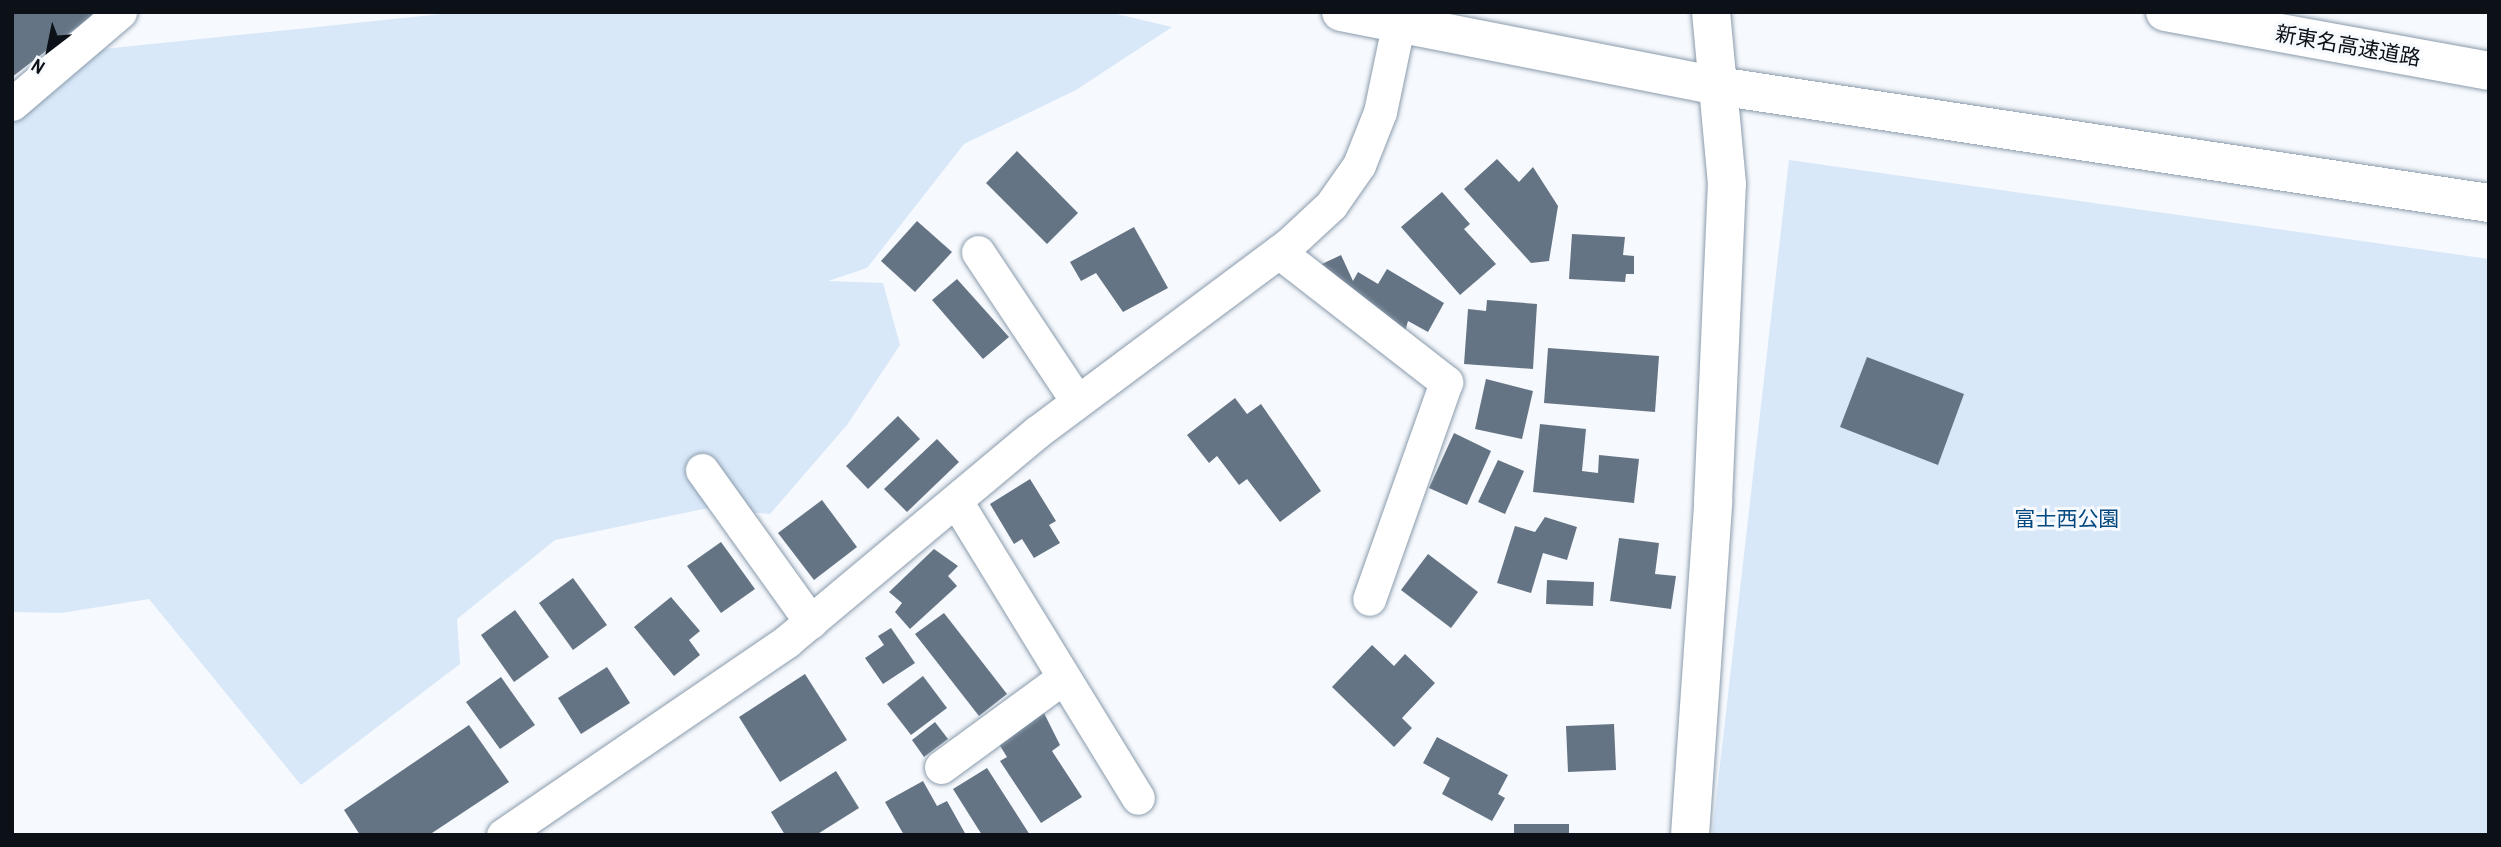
<!DOCTYPE html>
<meta charset="utf-8">
<style>
body{margin:0}
#map{position:relative;width:2501px;height:847px;overflow:hidden;background:#f6f9fd;font-family:"Archivo Narrow","Noto Sans JP",sans-serif}
div>[style]{position:absolute}
.green>*{inset:0;background:#d8e8f9}
.building>*{inset:0;background:#657484}
.roads{filter:drop-shadow(0 0 2px #8a9bac) drop-shadow(0 0 2px #8a9bac)}
.street>*{height:33px;margin:-16.5px;padding:0 16.5px;transform-origin:16.5px;border-radius:16.5px;background:#fff}
.secondary>*{height:38px;margin:-19px;padding:0 19px;transform-origin:19px;border-radius:19px;background:#fff}
.highway>*{height:38px;margin:-19px;padding:0 19px;transform-origin:19px;border-radius:19px;background:#fff}
span{translate:-50% -50%;white-space:nowrap;text-align:center;line-height:1.15;-webkit-text-stroke:6px #f6f9fd;paint-order:stroke}
.street-label{font-size:21px;color:#0b1117}
.park-label{font-size:21px;color:#03487e}
.frame{position:absolute;inset:0;border:14px solid #0b1117;pointer-events:none}
.north{position:absolute;left:14px;top:14px;width:70px;height:70px;-webkit-text-stroke:5px #f6f9fd;paint-order:stroke;rotate:212deg;font-size:19px;font-weight:700;line-height:28px;text-align:center;color:#0b1117}
.north::after{content:'';display:block;margin:auto;width:24px;height:32px;background:#0b1117;clip-path:polygon(50% 0,100% 100%,50% 72%,0 100%)}
</style>
<div id="map">
<div class="green">
<div style="clip-path:polygon(461px 12px,1108px 12px,1172px 27px,1076px 90px,964px 144px,867px 268px,828px 281px,883px 283px,900px 345px,847px 425px,770px 514px,737px 511px,732px 503px,555px 540px,457px 619px,460px 664px,301px 785px,149px 599px,61px 613px,12px 612px,12px 116px,103px 49px)"></div>
<div style="clip-path:polygon(1789px 160px,2489px 259px,2489px 835px,1712px 835px)"></div>
</div>
<div class="building">
<div style="clip-path:polygon(12px 12px,97px 12px,12px 77px)"></div>
<div style="clip-path:polygon(1017px 151px,1078px 213px,1047px 244px,986px 183px)"></div>
<div style="clip-path:polygon(1497px 159px,1519px 182px,1533px 167px,1558px 206px,1549px 261px,1531px 263px,1464px 189px)"></div>
<div style="clip-path:polygon(1442px 192px,1470px 224px,1464px 229px,1496px 264px,1460px 295px,1401px 227px)"></div>
<div style="clip-path:polygon(917px 221px,952px 252px,915px 292px,881px 261px)"></div>
<div style="clip-path:polygon(1134px 227px,1168px 288px,1123px 312px,1096px 273px,1081px 281px,1070px 262px)"></div>
<div style="clip-path:polygon(1572px 234px,1625px 237px,1623px 255px,1634px 256px,1634px 274px,1626px 274px,1625px 282px,1569px 279px)"></div>
<div style="clip-path:polygon(1341px 255px,1353px 281px,1358px 272px,1378px 284px,1387px 269px,1444px 303px,1428px 332px,1408px 321px,1404px 335px,1322px 277px,1322px 264px)"></div>
<div style="clip-path:polygon(957px 279px,1009px 337px,983px 359px,932px 300px)"></div>
<div style="clip-path:polygon(1487px 300px,1537px 304px,1533px 369px,1464px 364px,1468px 309px,1486px 311px)"></div>
<div style="clip-path:polygon(1548px 348px,1659px 356px,1655px 412px,1544px 403px)"></div>
<div style="clip-path:polygon(1867px 357px,1964px 394px,1938px 465px,1840px 427px)"></div>
<div style="clip-path:polygon(1486px 379px,1533px 391px,1522px 439px,1475px 429px)"></div>
<div style="clip-path:polygon(1235px 398px,1247px 414px,1261px 404px,1321px 491px,1280px 522px,1247px 479px,1239px 485px,1217px 456px,1209px 463px,1187px 435px)"></div>
<div style="clip-path:polygon(898px 416px,920px 439px,868px 489px,846px 466px)"></div>
<div style="clip-path:polygon(1540px 424px,1586px 429px,1582px 471px,1598px 473px,1599px 455px,1639px 459px,1634px 503px,1533px 492px)"></div>
<div style="clip-path:polygon(1454px 433px,1491px 451px,1467px 505px,1429px 488px)"></div>
<div style="clip-path:polygon(937px 439px,959px 462px,907px 512px,884px 489px)"></div>
<div style="clip-path:polygon(1498px 460px,1524px 471px,1505px 514px,1478px 502px)"></div>
<div style="clip-path:polygon(1030px 479px,1056px 521px,1049px 525px,1060px 543px,1034px 558px,1022px 539px,1014px 544px,990px 504px)"></div>
<div style="clip-path:polygon(822px 500px,857px 547px,814px 580px,778px 533px)"></div>
<div style="clip-path:polygon(1545px 517px,1577px 527px,1567px 560px,1543px 553px,1531px 593px,1497px 583px,1515px 526px,1535px 532px)"></div>
<div style="clip-path:polygon(1619px 538px,1659px 543px,1655px 574px,1676px 576px,1671px 609px,1610px 601px)"></div>
<div style="clip-path:polygon(721px 542px,755px 589px,721px 613px,687px 566px)"></div>
<div style="clip-path:polygon(934px 549px,958px 566px,948px 576px,957px 586px,910px 629px,895px 612px,902px 603px,889px 592px)"></div>
<div style="clip-path:polygon(1428px 554px,1478px 592px,1451px 628px,1401px 590px)"></div>
<div style="clip-path:polygon(573px 578px,607px 625px,573px 650px,539px 603px)"></div>
<div style="clip-path:polygon(1547px 580px,1594px 582px,1593px 606px,1546px 604px)"></div>
<div style="clip-path:polygon(671px 597px,700px 631px,689px 640px,700px 655px,674px 676px,634px 627px)"></div>
<div style="clip-path:polygon(515px 610px,549px 657px,514px 682px,481px 635px)"></div>
<div style="clip-path:polygon(944px 613px,1007px 694px,979px 716px,915px 634px)"></div>
<div style="clip-path:polygon(891px 628px,915px 663px,883px 684px,865px 658px,884px 645px,878px 636px)"></div>
<div style="clip-path:polygon(1372px 645px,1394px 666px,1405px 654px,1435px 683px,1402px 718px,1412px 728px,1394px 747px,1332px 687px)"></div>
<div style="clip-path:polygon(607px 667px,630px 703px,581px 734px,558px 698px)"></div>
<div style="clip-path:polygon(805px 674px,847px 740px,780px 782px,739px 717px)"></div>
<div style="clip-path:polygon(923px 676px,947px 708px,911px 735px,887px 704px)"></div>
<div style="clip-path:polygon(501px 677px,535px 725px,500px 749px,466px 702px)"></div>
<div style="clip-path:polygon(1043px 711px,1060px 745px,1052px 751px,1082px 797px,1041px 823px,1000px 761px,1007px 757px,997px 741px)"></div>
<div style="clip-path:polygon(935px 722px,948px 739px,924px 757px,912px 740px)"></div>
<div style="clip-path:polygon(1614px 724px,1616px 770px,1568px 772px,1566px 726px)"></div>
<div style="clip-path:polygon(469px 725px,509px 782px,429px 835px,360px 835px,344px 810px)"></div>
<div style="clip-path:polygon(1437px 737px,1508px 775px,1498px 794px,1505px 798px,1492px 821px,1442px 794px,1450px 778px,1423px 763px)"></div>
<div style="clip-path:polygon(987px 768px,1030px 835px,982px 835px,953px 789px)"></div>
<div style="clip-path:polygon(836px 771px,859px 808px,816px 835px,785px 835px,771px 812px)"></div>
<div style="clip-path:polygon(923px 781px,937px 806px,947px 801px,966px 835px,904px 835px,885px 802px)"></div>
<div style="clip-path:polygon(1514px 824px,1569px 824px,1569px 835px,1514px 835px)"></div>
</div>
<div class="roads">
<div class="street">
<div style="left:12px;top:104px;width:142px;rotate:-40.4deg"></div>
<div style="left:978px;top:252px;width:179px;rotate:56.4deg"></div>
<div style="left:1279px;top:252px;width:212px;rotate:37.9deg"></div>
<div style="left:1446px;top:382px;width:230px;rotate:109.5deg"></div>
<div style="left:702px;top:470px;width:187px;rotate:54.4deg"></div>
<div style="left:956px;top:501px;width:348px;rotate:58.5deg"></div>
<div style="left:941px;top:767px;width:152px;rotate:-36.2deg"></div>
<div style="left:503px;top:835px;width:344px;rotate:-34.3deg"></div>
<div style="left:787px;top:641px;width:326px;rotate:-39.9deg"></div>
<div style="left:1037px;top:432px;width:313px;rotate:-36.7deg"></div>
<div style="left:1288px;top:245px;width:59px;rotate:-42.9deg"></div>
<div style="left:1331px;top:205px;width:49px;rotate:-55deg"></div>
<div style="left:1359px;top:165px;width:57px;rotate:-68.4deg"></div>
<div style="left:1380px;top:112px;width:88px;rotate:-78.2deg"></div>
</div>
<div class="secondary">
<div style="left:1341px;top:12px;width:384px;rotate:11.1deg"></div>
<div style="left:1718px;top:86px;width:780px;rotate:8.63deg"></div>
<div style="left:1690px;top:835px;width:334px;rotate:-86deg"></div>
<div style="left:1713px;top:502px;width:318px;rotate:-87.5deg"></div>
<div style="left:1727px;top:184px;width:173px;rotate:-95.3deg"></div>
</div>
<div class="highway">
<div style="left:2165px;top:12px;width:329px;rotate:10.3deg"></div>
</div>
</div>
<div class="street-label">
<span style="left:2348px;top:46px;rotate:10deg">新東名高速道路</span>
</div>
<div class="park-label">
<span style="left:2067px;top:519px">富士西公園</span>
</div>
<div class="frame"></div>
<div class="north">N</div>
</div>
